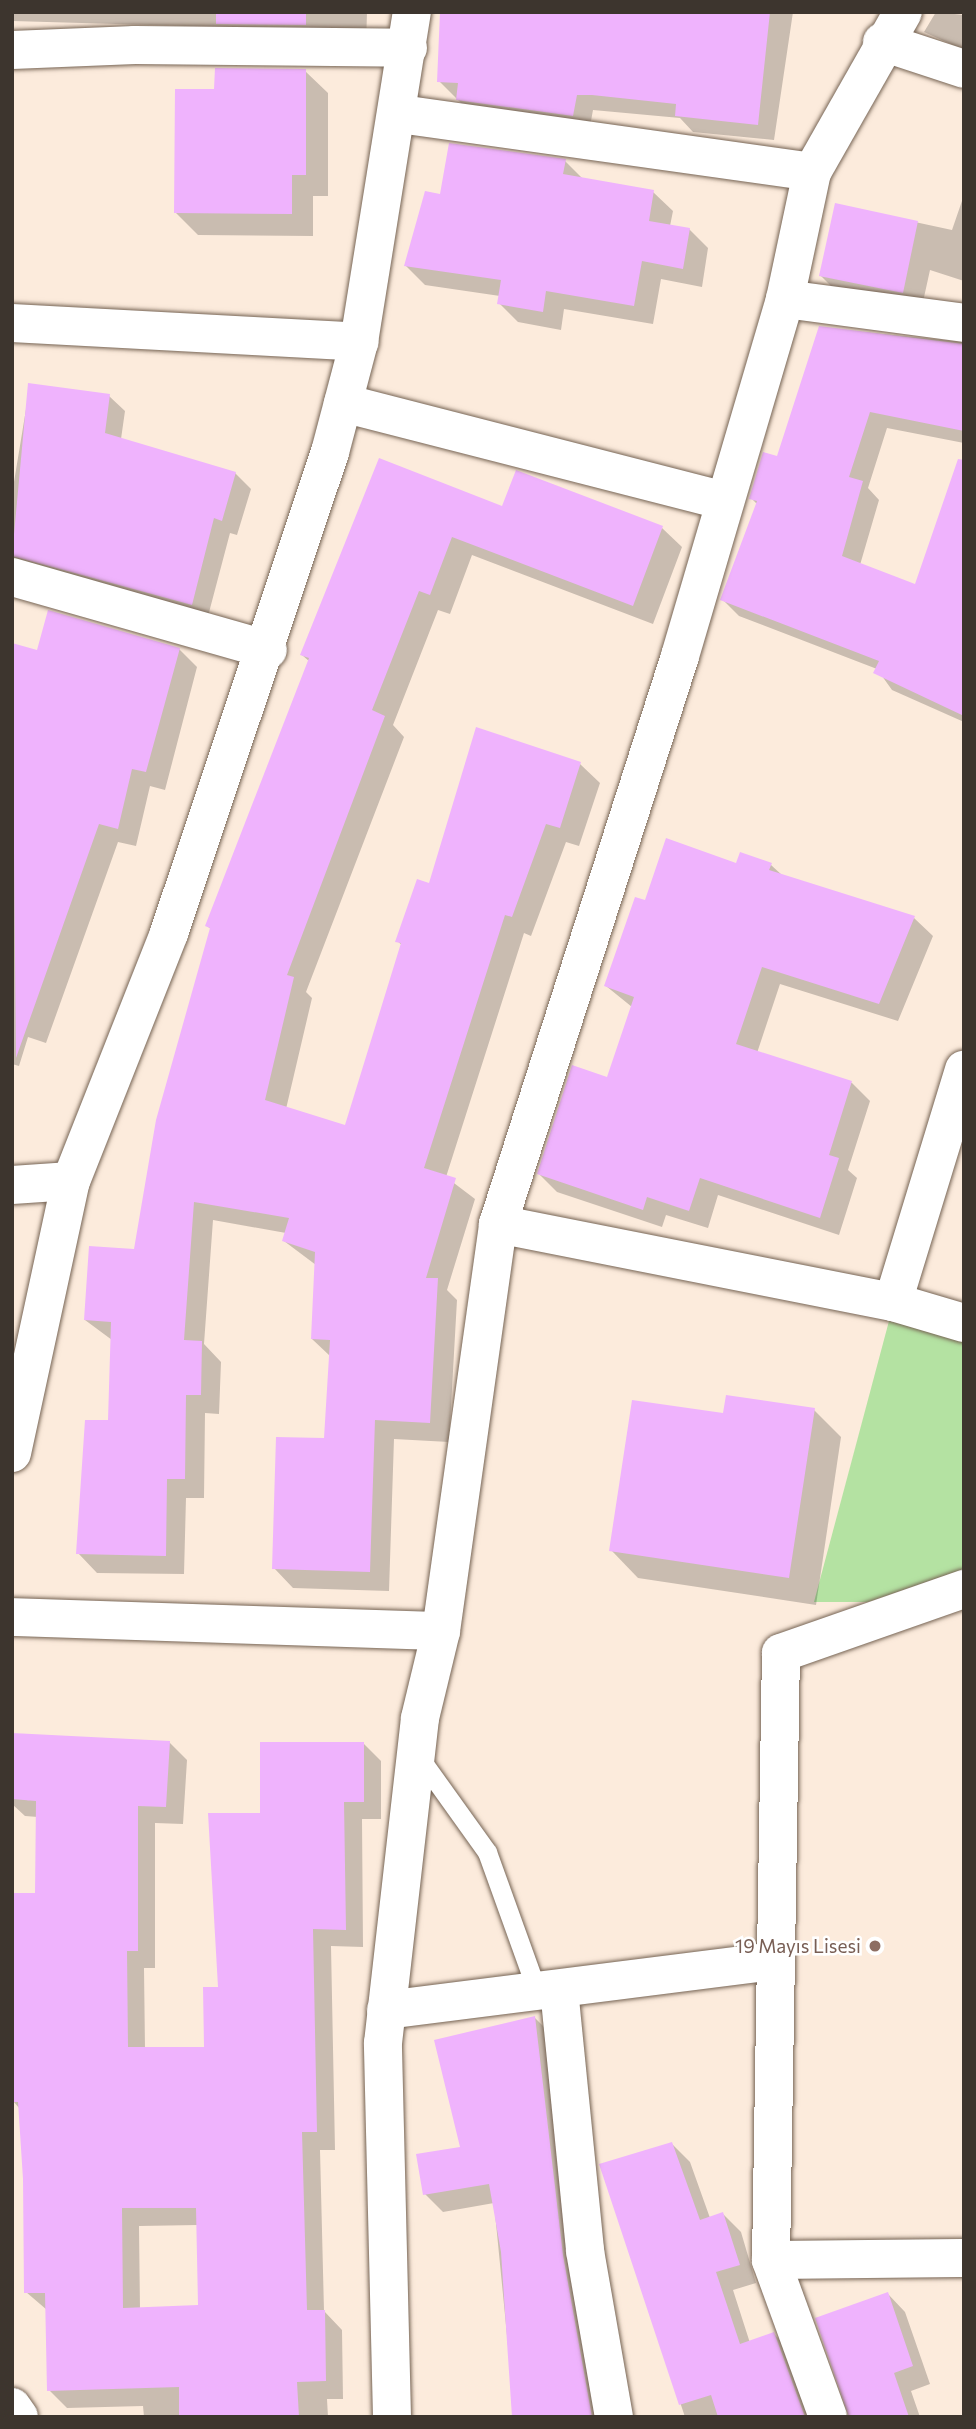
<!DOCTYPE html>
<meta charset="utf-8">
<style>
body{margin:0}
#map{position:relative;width:976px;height:2429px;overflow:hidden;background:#fcebdc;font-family:Commissioner,sans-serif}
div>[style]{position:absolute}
.green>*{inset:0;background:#b4e2a2}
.shadow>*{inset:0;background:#0003}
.building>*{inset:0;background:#efb3fd}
.roads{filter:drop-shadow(0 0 2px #766454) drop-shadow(0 0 2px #766454)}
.service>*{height:19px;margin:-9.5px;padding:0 9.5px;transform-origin:9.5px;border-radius:9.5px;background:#fff}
.minor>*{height:38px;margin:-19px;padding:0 19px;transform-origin:19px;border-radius:19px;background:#fff}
.tertiary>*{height:38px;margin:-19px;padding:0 19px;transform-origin:19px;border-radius:19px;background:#fff}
.dots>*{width:19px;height:19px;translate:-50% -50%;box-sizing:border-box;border:4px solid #fff;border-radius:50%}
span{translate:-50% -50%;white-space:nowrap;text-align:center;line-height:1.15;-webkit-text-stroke:5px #fff;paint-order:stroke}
.education-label{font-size:19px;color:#785e54}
.right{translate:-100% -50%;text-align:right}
.frame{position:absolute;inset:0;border:14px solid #3d352e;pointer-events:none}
</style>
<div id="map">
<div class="green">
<div style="clip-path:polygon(889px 1321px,964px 1339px,964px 1569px,868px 1602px,814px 1602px)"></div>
</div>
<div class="shadow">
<div style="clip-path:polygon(12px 12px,367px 12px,366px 46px,221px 27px,12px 21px)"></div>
<div style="clip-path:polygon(442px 12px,793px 12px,774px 140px,693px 132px,680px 118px,593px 110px,589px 132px,474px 116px,439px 81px)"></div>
<div style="clip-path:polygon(936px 12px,964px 15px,964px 50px,924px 32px)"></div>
<div style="clip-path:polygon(305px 71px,328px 93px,328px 196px,313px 196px,313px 236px,198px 235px,176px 213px,216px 91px)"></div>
<div style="clip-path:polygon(565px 161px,583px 179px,653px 192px,673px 211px,670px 226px,689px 229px,708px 248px,702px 287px,661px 279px,653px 324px,564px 309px,561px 330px,518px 322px,499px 303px,500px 296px,425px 285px,406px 266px,441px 196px)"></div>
<div style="clip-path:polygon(964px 195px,964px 281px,930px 270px,921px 311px,840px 295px,821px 276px,836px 205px,952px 230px)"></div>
<div style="clip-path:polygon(821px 328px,964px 342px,964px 443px,887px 428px,868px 488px,879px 500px,860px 565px,916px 586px,964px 496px,964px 722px,892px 690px,877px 669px,739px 616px,722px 599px,757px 504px,751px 498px,778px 458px)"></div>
<div style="clip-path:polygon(30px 385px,109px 396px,125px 411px,121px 439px,235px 473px,251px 489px,237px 535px,230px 533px,207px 620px,12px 569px,12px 494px)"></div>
<div style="clip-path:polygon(380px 461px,503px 509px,662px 528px,682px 547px,653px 624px,472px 555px,450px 614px,438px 610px,393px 725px,404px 737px,306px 992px,312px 998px,286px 1109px,346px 1127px,402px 945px,397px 941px,430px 886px,580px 764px,600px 783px,579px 846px,566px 842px,531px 936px,524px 933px,446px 1177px,475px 1199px,447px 1290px,457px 1300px,449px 1442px,394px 1439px,389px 1591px,293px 1588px,274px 1568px,326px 1440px,330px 1356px,312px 1339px,316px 1265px,284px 1241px,286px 1233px,213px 1220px,204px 1344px,221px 1362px,219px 1414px,205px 1413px,204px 1498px,186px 1498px,184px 1574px,97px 1573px,78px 1553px,109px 1422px,112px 1340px,85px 1320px,136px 1251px,212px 930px,207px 926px,310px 662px,302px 655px)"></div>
<div style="clip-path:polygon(12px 645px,38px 653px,179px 649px,197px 667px,165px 790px,150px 786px,136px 846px,118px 842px,46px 1043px,28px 1037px,19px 1066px,12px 1064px,12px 811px,37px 821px,51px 760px,12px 749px)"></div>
<div style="clip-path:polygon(737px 865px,771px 865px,783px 876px,914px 918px,933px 936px,898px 1021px,780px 984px,757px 1053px,852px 1083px,870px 1101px,848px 1170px,857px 1178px,839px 1235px,718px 1195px,708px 1228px,666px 1215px,662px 1227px,557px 1192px,539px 1174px,609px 1079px,632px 1007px,606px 986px,646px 902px)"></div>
<div style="clip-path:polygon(814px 1410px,841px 1437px,816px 1605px,638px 1578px,611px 1550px,724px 1415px)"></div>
<div style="clip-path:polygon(evenodd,12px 1734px,169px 1742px,187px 1760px,183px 1824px,155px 1823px,155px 1968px,144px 1968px,145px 2049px,205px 2049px,261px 1814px,363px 1743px,381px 1761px,381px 1819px,362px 1819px,363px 1947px,331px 1946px,335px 2150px,320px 2150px,324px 2311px,342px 2330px,343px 2399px,327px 2399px,328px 2417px,144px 2417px,143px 2406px,67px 2408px,49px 2390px,47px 2310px,26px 2292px,25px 2179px,20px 2109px,13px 2101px,37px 1895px,38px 1817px,25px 1816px,12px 1804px,12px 1734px,198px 2225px,200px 2307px,140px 2309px,139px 2226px,198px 2225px)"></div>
<div style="clip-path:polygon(535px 2018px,553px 2036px,606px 2417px,515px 2417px,494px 2203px,443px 2212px,425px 2194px,462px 2148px)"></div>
<div style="clip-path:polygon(672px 2144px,690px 2162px,710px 2218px,723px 2214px,741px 2232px,756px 2283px,733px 2290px,750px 2343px,774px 2334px,792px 2352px,817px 2417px,685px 2417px,601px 2165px)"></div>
<div style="clip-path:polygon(888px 2294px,905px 2312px,930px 2384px,911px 2391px,920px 2417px,850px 2417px)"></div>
</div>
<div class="building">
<div style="clip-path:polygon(216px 12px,306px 12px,306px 25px,216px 24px)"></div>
<div style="clip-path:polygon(440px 12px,770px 12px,758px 125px,675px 116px,676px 104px,592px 95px,577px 95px,573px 116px,456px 100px,458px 83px,437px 82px)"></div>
<div style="clip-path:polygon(215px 68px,306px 69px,306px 175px,292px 175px,292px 214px,174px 213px,175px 89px,214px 89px)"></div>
<div style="clip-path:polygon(449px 143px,566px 159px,563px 174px,654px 190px,649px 221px,690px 228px,683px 269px,642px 261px,634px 306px,546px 291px,543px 312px,497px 304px,501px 280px,404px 266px,425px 191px,440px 194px)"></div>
<div style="clip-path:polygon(835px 203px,918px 221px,903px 293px,819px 276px)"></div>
<div style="clip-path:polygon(819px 326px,964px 344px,964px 431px,870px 412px,849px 477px,863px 481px,842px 556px,915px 584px,958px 459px,964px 460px,964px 716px,873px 673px,879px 661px,720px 600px,757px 501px,749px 499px,763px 452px,777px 456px)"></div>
<div style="clip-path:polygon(28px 383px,110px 394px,105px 433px,236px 472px,222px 521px,214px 518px,192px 605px,12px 556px)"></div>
<div style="clip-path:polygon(379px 458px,502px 506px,516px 470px,663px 526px,633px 606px,452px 537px,430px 595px,419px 591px,372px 710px,385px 716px,287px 975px,294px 977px,265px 1100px,345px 1125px,401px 943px,395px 942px,417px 879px,429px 883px,476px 727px,581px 762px,560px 828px,546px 824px,512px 917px,505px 915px,424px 1168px,456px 1178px,426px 1278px,438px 1278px,430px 1423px,375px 1420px,370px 1572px,272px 1569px,276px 1437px,324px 1438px,330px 1340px,311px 1339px,315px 1252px,282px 1241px,289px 1218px,194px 1202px,184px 1340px,202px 1341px,201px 1395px,186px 1395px,185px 1479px,167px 1479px,166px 1556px,76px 1554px,85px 1420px,108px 1420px,111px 1322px,84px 1320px,89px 1246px,134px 1249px,156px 1120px,210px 928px,205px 926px,309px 658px,300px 655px)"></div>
<div style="clip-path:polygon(48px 610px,180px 648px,146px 772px,132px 769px,118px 829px,99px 824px,16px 1058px,12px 643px,37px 650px)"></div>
<div style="clip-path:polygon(666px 838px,736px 863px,740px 852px,772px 863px,769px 870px,915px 916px,879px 1004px,762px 967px,736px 1044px,852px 1081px,829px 1155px,839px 1158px,820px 1218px,700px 1178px,689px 1211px,647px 1197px,643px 1210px,537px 1174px,572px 1065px,607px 1077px,634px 997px,604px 986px,635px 897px,645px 900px)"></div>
<div style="clip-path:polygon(726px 1395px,815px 1408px,789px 1578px,609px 1551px,632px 1400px,723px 1413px)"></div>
<div style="clip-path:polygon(evenodd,12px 1733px,170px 1741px,166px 1807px,138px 1806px,138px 1951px,127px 1951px,128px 2047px,204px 2047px,203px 1987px,218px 1987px,208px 1813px,260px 1813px,260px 1742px,364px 1742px,364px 1802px,344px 1802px,346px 1930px,313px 1929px,317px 2132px,302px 2132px,307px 2310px,325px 2310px,326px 2381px,297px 2382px,299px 2417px,179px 2417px,179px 2387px,47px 2391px,45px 2293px,24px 2293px,23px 2179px,18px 2102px,12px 2102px,12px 1893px,35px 1893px,36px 1801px,12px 1799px,12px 1733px,122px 2208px,196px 2208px,198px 2305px,123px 2308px,122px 2208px)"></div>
<div style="clip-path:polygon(535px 2016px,563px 2255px,592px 2417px,512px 2417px,501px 2252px,489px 2184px,423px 2195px,416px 2154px,460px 2147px,434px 2040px)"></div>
<div style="clip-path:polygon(672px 2142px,700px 2220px,723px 2212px,740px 2265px,716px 2272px,740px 2344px,774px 2332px,805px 2417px,718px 2417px,711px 2395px,679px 2405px,599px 2164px)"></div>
<div style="clip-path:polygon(888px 2292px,913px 2366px,894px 2373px,909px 2417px,849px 2417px,815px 2318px)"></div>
</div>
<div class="roads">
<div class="service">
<div style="left:419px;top:1757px;width:117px;rotate:54.4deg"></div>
<div style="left:487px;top:1852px;width:148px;rotate:70.2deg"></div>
</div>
<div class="minor">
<div style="left:882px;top:42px;width:86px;rotate:18.2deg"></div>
<div style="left:12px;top:50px;width:123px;rotate:-2.3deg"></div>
<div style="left:135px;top:45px;width:273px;rotate:0.6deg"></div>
<div style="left:400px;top:114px;width:416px;rotate:8deg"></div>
<div style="left:785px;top:299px;width:181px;rotate:7.6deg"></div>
<div style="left:12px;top:323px;width:348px;rotate:3.1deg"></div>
<div style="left:343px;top:403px;width:394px;rotate:14.4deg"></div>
<div style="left:12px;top:577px;width:266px;rotate:15.9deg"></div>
<div style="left:12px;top:1185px;width:59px;rotate:-3.9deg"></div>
<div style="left:498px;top:1224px;width:403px;rotate:11.2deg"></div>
<div style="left:893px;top:1302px;width:74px;rotate:16.5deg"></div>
<div style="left:893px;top:1302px;width:243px;rotate:-73deg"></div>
<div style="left:12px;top:1453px;width:278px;rotate:-77.8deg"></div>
<div style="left:71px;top:1181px;width:267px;rotate:-68.4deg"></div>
<div style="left:169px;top:933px;width:507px;rotate:-71.49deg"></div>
<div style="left:330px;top:452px;width:114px;rotate:-75.2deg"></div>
<div style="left:359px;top:342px;width:334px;rotate:-80.9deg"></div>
<div style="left:12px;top:1617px;width:429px;rotate:1.9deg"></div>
<div style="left:559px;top:1989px;width:263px;rotate:84.3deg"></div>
<div style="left:585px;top:2251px;width:169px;rotate:80.1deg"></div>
<div style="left:386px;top:2010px;width:392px;rotate:-7.2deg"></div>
<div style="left:771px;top:2260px;width:193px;rotate:-0.6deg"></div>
<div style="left:12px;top:2407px;width:12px;rotate:55deg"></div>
<div style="left:828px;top:2417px;width:167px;rotate:-110deg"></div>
<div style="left:771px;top:2260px;width:607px;rotate:-89.06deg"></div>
<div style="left:781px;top:1653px;width:194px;rotate:-19.3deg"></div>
</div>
<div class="tertiary">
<div style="left:392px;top:2417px;width:374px;rotate:-91.4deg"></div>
<div style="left:383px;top:2043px;width:327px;rotate:-83.5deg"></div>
<div style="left:420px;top:1718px;width:89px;rotate:-76.4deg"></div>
<div style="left:441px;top:1631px;width:411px;rotate:-82deg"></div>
<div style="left:498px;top:1224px;width:596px;rotate:-72.23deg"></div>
<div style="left:680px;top:656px;width:372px;rotate:-73.6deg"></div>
<div style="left:785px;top:299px;width:130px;rotate:-78deg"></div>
<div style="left:812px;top:172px;width:184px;rotate:-60.4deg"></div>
</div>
</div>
<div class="dots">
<div style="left:875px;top:1946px;background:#8d6e63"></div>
</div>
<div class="education-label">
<span class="right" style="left:861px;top:1946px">19 Mayıs Lisesi</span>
</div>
<div class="frame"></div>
</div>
